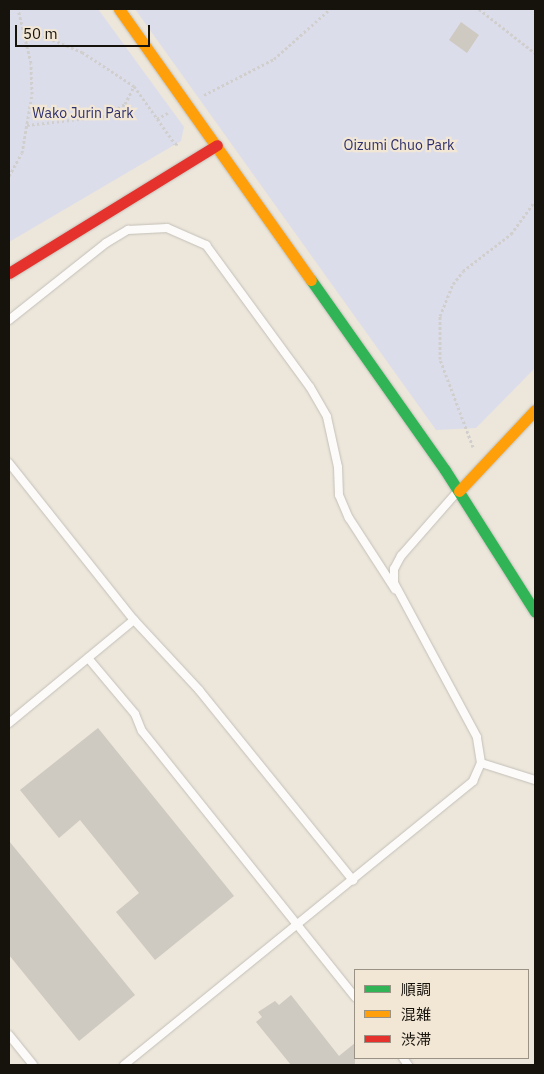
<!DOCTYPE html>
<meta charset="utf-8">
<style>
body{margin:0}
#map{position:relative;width:544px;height:1074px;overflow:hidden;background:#ece6db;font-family:"IBM Plex Sans","Noto Sans JP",sans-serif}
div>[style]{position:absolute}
.green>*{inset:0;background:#dcddeb}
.building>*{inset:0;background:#cec9c1}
.path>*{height:3px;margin-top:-1.5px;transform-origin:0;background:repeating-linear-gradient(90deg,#d1cfcd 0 2.5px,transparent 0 5px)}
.roads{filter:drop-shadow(0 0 1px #c4c0b7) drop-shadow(0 0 1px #c4c0b7)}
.lane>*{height:8px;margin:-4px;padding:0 4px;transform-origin:4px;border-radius:4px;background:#fcfbfa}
.fast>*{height:11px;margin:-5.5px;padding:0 5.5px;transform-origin:5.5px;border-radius:5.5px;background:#30b455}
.slow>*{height:11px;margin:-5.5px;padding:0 5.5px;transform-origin:5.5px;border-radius:5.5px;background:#ff9f0a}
.jam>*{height:11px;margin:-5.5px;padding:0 5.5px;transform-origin:5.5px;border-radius:5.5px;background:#e5322d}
span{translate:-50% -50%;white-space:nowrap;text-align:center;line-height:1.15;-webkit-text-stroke:4.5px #f2e7d5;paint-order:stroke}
.park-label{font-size:14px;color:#2e2f6d}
.frame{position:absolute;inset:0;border:10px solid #16120c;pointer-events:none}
.legend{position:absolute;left:354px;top:969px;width:175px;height:90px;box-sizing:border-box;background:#f2e7d5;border:1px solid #9a9285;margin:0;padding:6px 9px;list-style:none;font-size:15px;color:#16120c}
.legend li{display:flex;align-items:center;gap:10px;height:25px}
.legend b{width:25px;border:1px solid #9a9285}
.scale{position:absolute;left:15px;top:25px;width:135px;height:22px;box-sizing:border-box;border:2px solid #16120c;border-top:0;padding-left:6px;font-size:15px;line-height:18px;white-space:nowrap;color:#16120c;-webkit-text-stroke:4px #f2e7d5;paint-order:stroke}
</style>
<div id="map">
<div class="green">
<div style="clip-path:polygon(9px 9px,98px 9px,184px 127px,181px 141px,9px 242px)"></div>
<div style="clip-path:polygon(135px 9px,535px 9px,535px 368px,476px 428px,436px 430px)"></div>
</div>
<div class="building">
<div style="clip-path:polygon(461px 22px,479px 35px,467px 53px,449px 40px)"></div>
<div style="clip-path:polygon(98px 728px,234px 896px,155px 960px,116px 912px,139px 893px,80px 820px,59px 838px,20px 790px)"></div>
<div style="clip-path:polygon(9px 841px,135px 995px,79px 1041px,9px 955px)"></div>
<div style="clip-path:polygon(291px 995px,339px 1056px,355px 1043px,355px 1065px,291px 1065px,256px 1022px,262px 1017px,258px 1012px,275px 1001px,279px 1005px)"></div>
</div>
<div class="path">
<div style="left:479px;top:9px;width:71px;rotate:38.2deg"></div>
<div style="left:25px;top:28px;width:62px;rotate:22.8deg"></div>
<div style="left:82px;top:52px;width:62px;rotate:33.2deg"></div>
<div style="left:134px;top:86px;width:71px;rotate:54.7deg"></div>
<div style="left:175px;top:144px;width:4px;rotate:-14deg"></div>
<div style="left:204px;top:95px;width:79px;rotate:-27.2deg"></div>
<div style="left:274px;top:59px;width:75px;rotate:-41.8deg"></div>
<div style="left:157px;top:119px;width:14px;rotate:-30deg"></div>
<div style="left:27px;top:125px;width:79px;rotate:-6.6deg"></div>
<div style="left:105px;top:116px;width:23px;rotate:-31deg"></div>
<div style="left:125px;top:104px;width:20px;rotate:-63deg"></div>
<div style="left:9px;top:176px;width:26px;rotate:-61deg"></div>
<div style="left:22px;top:153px;width:60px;rotate:-80.4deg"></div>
<div style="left:32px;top:94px;width:31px;rotate:-92deg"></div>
<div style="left:31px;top:63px;width:56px;rotate:-103.5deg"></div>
<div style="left:473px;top:447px;width:94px;rotate:-110.6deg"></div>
<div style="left:440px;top:359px;width:43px;rotate:-90deg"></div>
<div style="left:440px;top:316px;width:35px;rotate:-68deg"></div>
<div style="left:453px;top:284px;width:16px;rotate:-52deg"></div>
<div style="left:463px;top:271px;width:61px;rotate:-37.6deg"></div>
<div style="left:511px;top:234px;width:41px;rotate:-54deg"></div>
</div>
<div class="roads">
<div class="lane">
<div style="left:9px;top:320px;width:124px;rotate:-38.4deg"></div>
<div style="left:106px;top:243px;width:26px;rotate:-31deg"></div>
<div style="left:128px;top:230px;width:39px;rotate:-3deg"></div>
<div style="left:167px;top:228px;width:43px;rotate:23.6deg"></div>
<div style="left:206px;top:245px;width:176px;rotate:53.8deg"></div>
<div style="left:310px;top:387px;width:34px;rotate:60deg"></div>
<div style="left:327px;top:417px;width:51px;rotate:77.6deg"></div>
<div style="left:338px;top:467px;width:28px;rotate:88deg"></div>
<div style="left:339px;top:495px;width:25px;rotate:67deg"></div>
<div style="left:349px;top:518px;width:85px;rotate:57.1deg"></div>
<div style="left:9px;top:463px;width:201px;rotate:51.5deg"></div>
<div style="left:134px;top:620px;width:96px;rotate:47.1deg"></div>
<div style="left:199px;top:690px;width:245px;rotate:51deg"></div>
<div style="left:88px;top:658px;width:73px;rotate:50deg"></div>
<div style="left:135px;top:714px;width:18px;rotate:68deg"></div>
<div style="left:142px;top:731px;width:341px;rotate:51.3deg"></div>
<div style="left:9px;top:723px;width:162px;rotate:-39.5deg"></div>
<div style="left:481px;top:763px;width:57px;rotate:17.5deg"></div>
<div style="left:9px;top:1035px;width:38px;rotate:51deg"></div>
<div style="left:403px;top:1058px;width:9px;rotate:54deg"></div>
<div style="left:124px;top:1065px;width:450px;rotate:-39.1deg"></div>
<div style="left:473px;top:781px;width:20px;rotate:-66deg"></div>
<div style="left:481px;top:763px;width:26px;rotate:-99deg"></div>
<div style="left:477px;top:737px;width:175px;rotate:-118.3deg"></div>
<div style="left:394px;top:583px;width:14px;rotate:-90deg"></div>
<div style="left:394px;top:569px;width:15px;rotate:-62deg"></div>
<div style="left:401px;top:556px;width:85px;rotate:-48.8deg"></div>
</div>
<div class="fast">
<div style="left:311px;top:280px;width:232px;rotate:54.8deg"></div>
<div style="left:445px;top:470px;width:168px;rotate:57.6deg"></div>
</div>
<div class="slow">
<div style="left:119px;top:9px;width:332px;rotate:54.7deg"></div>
<div style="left:459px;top:491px;width:111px;rotate:-46.8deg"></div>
</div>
<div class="jam">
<div style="left:9px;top:273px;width:244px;rotate:-31.6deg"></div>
</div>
</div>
<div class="park-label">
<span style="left:83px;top:113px">Wako Jurin Park</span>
<span style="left:399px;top:145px">Oizumi Chuo Park</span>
</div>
<div class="frame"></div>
<ul class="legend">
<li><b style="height:6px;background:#30b455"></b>順調</li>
<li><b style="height:6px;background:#ff9f0a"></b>混雑</li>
<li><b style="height:6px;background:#e5322d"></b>渋滞</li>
</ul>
<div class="scale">50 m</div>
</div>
